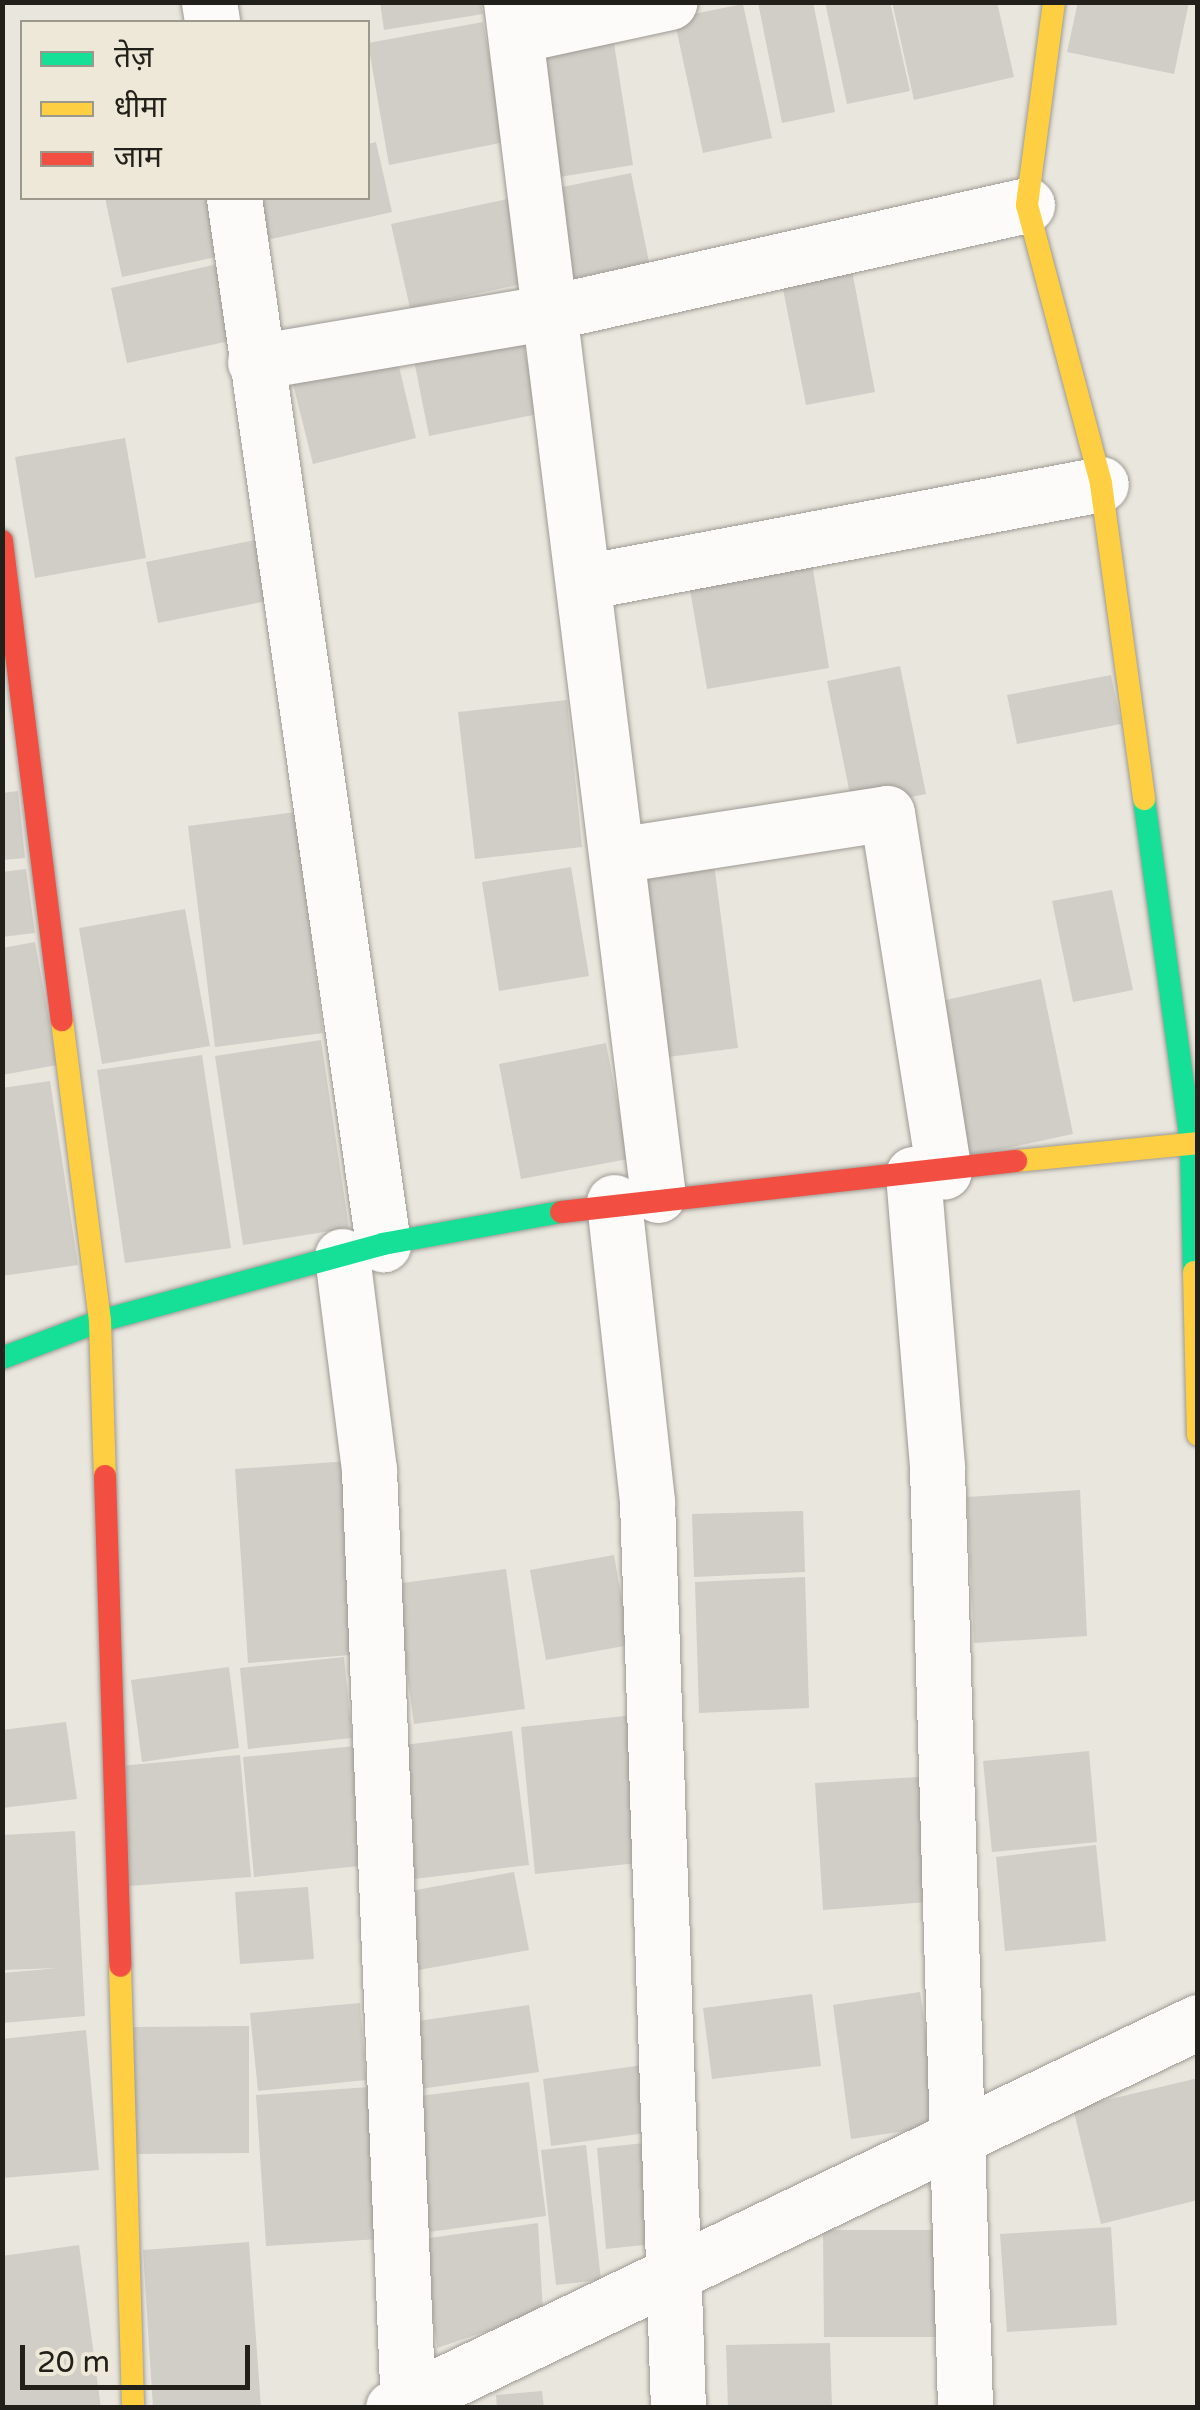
<!DOCTYPE html>
<meta charset="utf-8">
<style>
body{margin:0}
#map{position:relative;width:1200px;height:2410px;overflow:hidden;background:#e9e6dd;font-family:"Varela Round","Noto Sans Devanagari",sans-serif}
div>[style]{position:absolute}
.building>*{inset:0;background:#d0cec7}
.roads{filter:drop-shadow(0 0 2px #9d9a93) drop-shadow(0 0 2px #9d9a93)}
.street>*{height:55px;margin:-27.5px;padding:0 27.5px;transform-origin:27.5px;border-radius:27.5px;background:#fcfbfa}
.fast>*{height:22px;margin:-11px;padding:0 11px;transform-origin:11px;border-radius:11px;background:#16e098}
.slow>*{height:22px;margin:-11px;padding:0 11px;transform-origin:11px;border-radius:11px;background:#ffcf43}
.jam>*{height:22px;margin:-11px;padding:0 11px;transform-origin:11px;border-radius:11px;background:#f24e42}
span{translate:-50% -50%;white-space:nowrap;text-align:center;line-height:1.15;-webkit-text-stroke:8px #eee8d8;paint-order:stroke}
.frame{position:absolute;inset:0;border:5px solid #22201a;pointer-events:none}
.legend{position:absolute;left:20px;top:20px;width:350px;height:180px;box-sizing:border-box;background:#eee8d8;border:2px solid #9c988c;margin:0;padding:12px 18px;list-style:none;font-size:30px;color:#22201a}
.legend li{display:flex;align-items:center;gap:20px;height:50px}
.legend b{width:50px;border:2px solid #9c988c}
.scale{position:absolute;left:20px;top:2345px;width:230px;height:45px;box-sizing:border-box;border:5px solid #22201a;border-top:0;padding-left:12px;font-size:30px;line-height:35px;white-space:nowrap;color:#22201a;-webkit-text-stroke:8px #eee8d8;paint-order:stroke}
</style>
<div id="map">
<div class="building">
<div style="clip-path:polygon(380px 2px,481px 2px,483px 14px,384px 30px)"></div>
<div style="clip-path:polygon(758px 2px,813px 2px,835px 112px,782px 123px)"></div>
<div style="clip-path:polygon(825px 2px,890px 2px,910px 91px,847px 104px)"></div>
<div style="clip-path:polygon(892px 2px,997px 2px,1014px 77px,914px 100px)"></div>
<div style="clip-path:polygon(1078px 2px,1189px 2px,1174px 74px,1067px 52px)"></div>
<div style="clip-path:polygon(743px 4px,772px 138px,703px 153px,674px 18px)"></div>
<div style="clip-path:polygon(483px 22px,505px 142px,389px 165px,368px 43px)"></div>
<div style="clip-path:polygon(613px 37px,633px 165px,553px 178px,533px 51px)"></div>
<div style="clip-path:polygon(376px 142px,392px 212px,267px 240px,257px 198px,368px 198px,368px 144px)"></div>
<div style="clip-path:polygon(631px 173px,649px 262px,566px 280px,548px 190px)"></div>
<div style="clip-path:polygon(522px 196px,540px 280px,410px 308px,391px 224px)"></div>
<div style="clip-path:polygon(105px 198px,219px 198px,230px 254px,122px 277px)"></div>
<div style="clip-path:polygon(850px 260px,875px 392px,806px 405px,780px 274px)"></div>
<div style="clip-path:polygon(222px 263px,239px 339px,127px 363px,111px 288px)"></div>
<div style="clip-path:polygon(522px 337px,538px 414px,429px 436px,414px 360px)"></div>
<div style="clip-path:polygon(397px 358px,416px 438px,313px 464px,293px 384px)"></div>
<div style="clip-path:polygon(125px 438px,146px 558px,35px 578px,15px 457px)"></div>
<div style="clip-path:polygon(255px 540px,267px 601px,158px 623px,146px 562px)"></div>
<div style="clip-path:polygon(811px 557px,829px 668px,707px 689px,688px 578px)"></div>
<div style="clip-path:polygon(900px 666px,926px 794px,853px 809px,827px 681px)"></div>
<div style="clip-path:polygon(1111px 675px,1121px 724px,1017px 744px,1007px 695px)"></div>
<div style="clip-path:polygon(567px 700px,582px 847px,475px 859px,458px 712px)"></div>
<div style="clip-path:polygon(18px 791px,25px 858px,2px 860px,2px 793px)"></div>
<div style="clip-path:polygon(296px 812px,323px 1033px,215px 1047px,188px 826px)"></div>
<div style="clip-path:polygon(713px 856px,738px 1048px,660px 1058px,635px 866px)"></div>
<div style="clip-path:polygon(571px 867px,589px 976px,499px 991px,482px 882px)"></div>
<div style="clip-path:polygon(26px 869px,35px 933px,2px 937px,2px 872px)"></div>
<div style="clip-path:polygon(1112px 890px,1133px 990px,1073px 1002px,1052px 901px)"></div>
<div style="clip-path:polygon(185px 909px,210px 1046px,102px 1064px,79px 928px)"></div>
<div style="clip-path:polygon(35px 942px,57px 1065px,2px 1075px,2px 948px)"></div>
<div style="clip-path:polygon(1041px 979px,1073px 1134px,961px 1158px,928px 1004px)"></div>
<div style="clip-path:polygon(321px 1040px,349px 1228px,243px 1245px,215px 1056px)"></div>
<div style="clip-path:polygon(606px 1043px,628px 1159px,521px 1179px,499px 1064px)"></div>
<div style="clip-path:polygon(202px 1055px,231px 1248px,125px 1263px,97px 1070px)"></div>
<div style="clip-path:polygon(50px 1081px,78px 1265px,2px 1276px,2px 1088px)"></div>
<div style="clip-path:polygon(350px 1461px,364px 1654px,248px 1663px,235px 1469px)"></div>
<div style="clip-path:polygon(1080px 1490px,1087px 1636px,974px 1643px,967px 1497px)"></div>
<div style="clip-path:polygon(803px 1511px,805px 1572px,694px 1577px,692px 1514px)"></div>
<div style="clip-path:polygon(614px 1555px,630px 1645px,546px 1660px,530px 1570px)"></div>
<div style="clip-path:polygon(506px 1569px,525px 1709px,414px 1724px,395px 1584px)"></div>
<div style="clip-path:polygon(805px 1577px,809px 1708px,699px 1713px,695px 1582px)"></div>
<div style="clip-path:polygon(344px 1657px,352px 1738px,248px 1749px,240px 1668px)"></div>
<div style="clip-path:polygon(229px 1667px,239px 1748px,142px 1762px,131px 1680px)"></div>
<div style="clip-path:polygon(634px 1715px,647px 1862px,535px 1874px,521px 1727px)"></div>
<div style="clip-path:polygon(66px 1722px,77px 1799px,2px 1808px,2px 1730px)"></div>
<div style="clip-path:polygon(512px 1731px,529px 1865px,414px 1879px,397px 1746px)"></div>
<div style="clip-path:polygon(356px 1746px,368px 1865px,254px 1877px,243px 1757px)"></div>
<div style="clip-path:polygon(1089px 1751px,1097px 1842px,992px 1852px,983px 1761px)"></div>
<div style="clip-path:polygon(240px 1755px,251px 1877px,129px 1886px,120px 1766px)"></div>
<div style="clip-path:polygon(919px 1777px,928px 1902px,823px 1910px,815px 1783px)"></div>
<div style="clip-path:polygon(75px 1831px,85px 2016px,2px 2023px,2px 1973px,59px 1968px,3px 1970px,3px 1835px)"></div>
<div style="clip-path:polygon(1096px 1845px,1106px 1941px,1005px 1951px,996px 1857px)"></div>
<div style="clip-path:polygon(514px 1872px,529px 1950px,402px 1973px,389px 1895px)"></div>
<div style="clip-path:polygon(308px 1887px,314px 1959px,240px 1964px,235px 1892px)"></div>
<div style="clip-path:polygon(920px 1992px,940px 2126px,851px 2139px,833px 2005px)"></div>
<div style="clip-path:polygon(812px 1994px,821px 2066px,712px 2079px,703px 2008px)"></div>
<div style="clip-path:polygon(360px 2003px,366px 2080px,258px 2091px,250px 2013px)"></div>
<div style="clip-path:polygon(529px 2005px,539px 2072px,406px 2091px,397px 2024px)"></div>
<div style="clip-path:polygon(249px 2026px,249px 2153px,134px 2154px,133px 2027px)"></div>
<div style="clip-path:polygon(86px 2030px,99px 2170px,2px 2178px,2px 2039px)"></div>
<div style="clip-path:polygon(643px 2065px,653px 2132px,551px 2146px,543px 2079px)"></div>
<div style="clip-path:polygon(1198px 2078px,1198px 2200px,1101px 2224px,1073px 2108px)"></div>
<div style="clip-path:polygon(529px 2082px,546px 2216px,421px 2233px,404px 2098px)"></div>
<div style="clip-path:polygon(370px 2087px,380px 2239px,266px 2246px,256px 2095px)"></div>
<div style="clip-path:polygon(645px 2143px,653px 2244px,606px 2249px,597px 2148px)"></div>
<div style="clip-path:polygon(586px 2145px,601px 2280px,556px 2285px,541px 2150px)"></div>
<div style="clip-path:polygon(538px 2223px,543px 2312px,437px 2348px,422px 2239px)"></div>
<div style="clip-path:polygon(1111px 2227px,1117px 2325px,1007px 2332px,1000px 2234px)"></div>
<div style="clip-path:polygon(823px 2230px,943px 2230px,943px 2337px,824px 2337px)"></div>
<div style="clip-path:polygon(249px 2242px,261px 2408px,153px 2408px,143px 2250px)"></div>
<div style="clip-path:polygon(79px 2245px,101px 2408px,2px 2408px,2px 2256px)"></div>
<div style="clip-path:polygon(830px 2343px,832px 2408px,728px 2408px,726px 2345px)"></div>
<div style="clip-path:polygon(542px 2391px,544px 2408px,497px 2408px,496px 2395px)"></div>
</div>
<div class="roads">
<div class="street">
<div style="left:209px;top:2px;width:20px;rotate:81deg"></div>
<div style="left:511px;top:2px;width:1202px;rotate:82.98deg"></div>
<div style="left:517px;top:35px;width:156px;rotate:-12.2deg"></div>
<div style="left:234px;top:198px;width:1057px;rotate:81.89deg"></div>
<div style="left:255px;top:362px;width:301px;rotate:-9.6deg"></div>
<div style="left:552px;top:312px;width:487px;rotate:-12.7deg"></div>
<div style="left:584px;top:582px;width:526px;rotate:-10.73deg"></div>
<div style="left:617px;top:855px;width:273px;rotate:-8.8deg"></div>
<div style="left:887px;top:813px;width:363px;rotate:81deg"></div>
<div style="left:913px;top:1174px;width:295px;rotate:85.3deg"></div>
<div style="left:937px;top:1468px;width:940px;rotate:88.29deg"></div>
<div style="left:614px;top:1202px;width:302px;rotate:83.7deg"></div>
<div style="left:647px;top:1502px;width:907px;rotate:88.04deg"></div>
<div style="left:342px;top:1256px;width:216px;rotate:82.8deg"></div>
<div style="left:369px;top:1470px;width:939px;rotate:87.62deg"></div>
<div style="left:393px;top:2408px;width:893px;rotate:-25.62deg"></div>
</div>
<div class="fast">
<div style="left:1144px;top:799px;width:348px;rotate:82.2deg"></div>
<div style="left:1191px;top:1144px;width:128px;rotate:88.7deg"></div>
<div style="left:2px;top:1358px;width:105px;rotate:-20.7deg"></div>
<div style="left:100px;top:1321px;width:293px;rotate:-15.2deg"></div>
<div style="left:383px;top:1244px;width:181px;rotate:-10.2deg"></div>
</div>
<div class="slow">
<div style="left:1054px;top:2px;width:205px;rotate:97.6deg"></div>
<div style="left:1027px;top:205px;width:289px;rotate:75.1deg"></div>
<div style="left:1101px;top:484px;width:318px;rotate:82.2deg"></div>
<div style="left:62px;top:1020px;width:303px;rotate:82.8deg"></div>
<div style="left:100px;top:1321px;width:155px;rotate:88.2deg"></div>
<div style="left:1016px;top:1161px;width:183px;rotate:-5.6deg"></div>
<div style="left:1194px;top:1272px;width:163px;rotate:88.6deg"></div>
<div style="left:120px;top:1966px;width:442px;rotate:88.3deg"></div>
</div>
<div class="jam">
<div style="left:2px;top:541px;width:483px;rotate:82.9deg"></div>
<div style="left:561px;top:1212px;width:458px;rotate:-6.4deg"></div>
<div style="left:105px;top:1476px;width:490px;rotate:88.2deg"></div>
</div>
</div>
<div class="frame"></div>
<ul class="legend">
<li><b style="height:12px;background:#16e098"></b>तेज़</li>
<li><b style="height:12px;background:#ffcf43"></b>धीमा</li>
<li><b style="height:12px;background:#f24e42"></b>जाम</li>
</ul>
<div class="scale">20 m</div>
</div>
